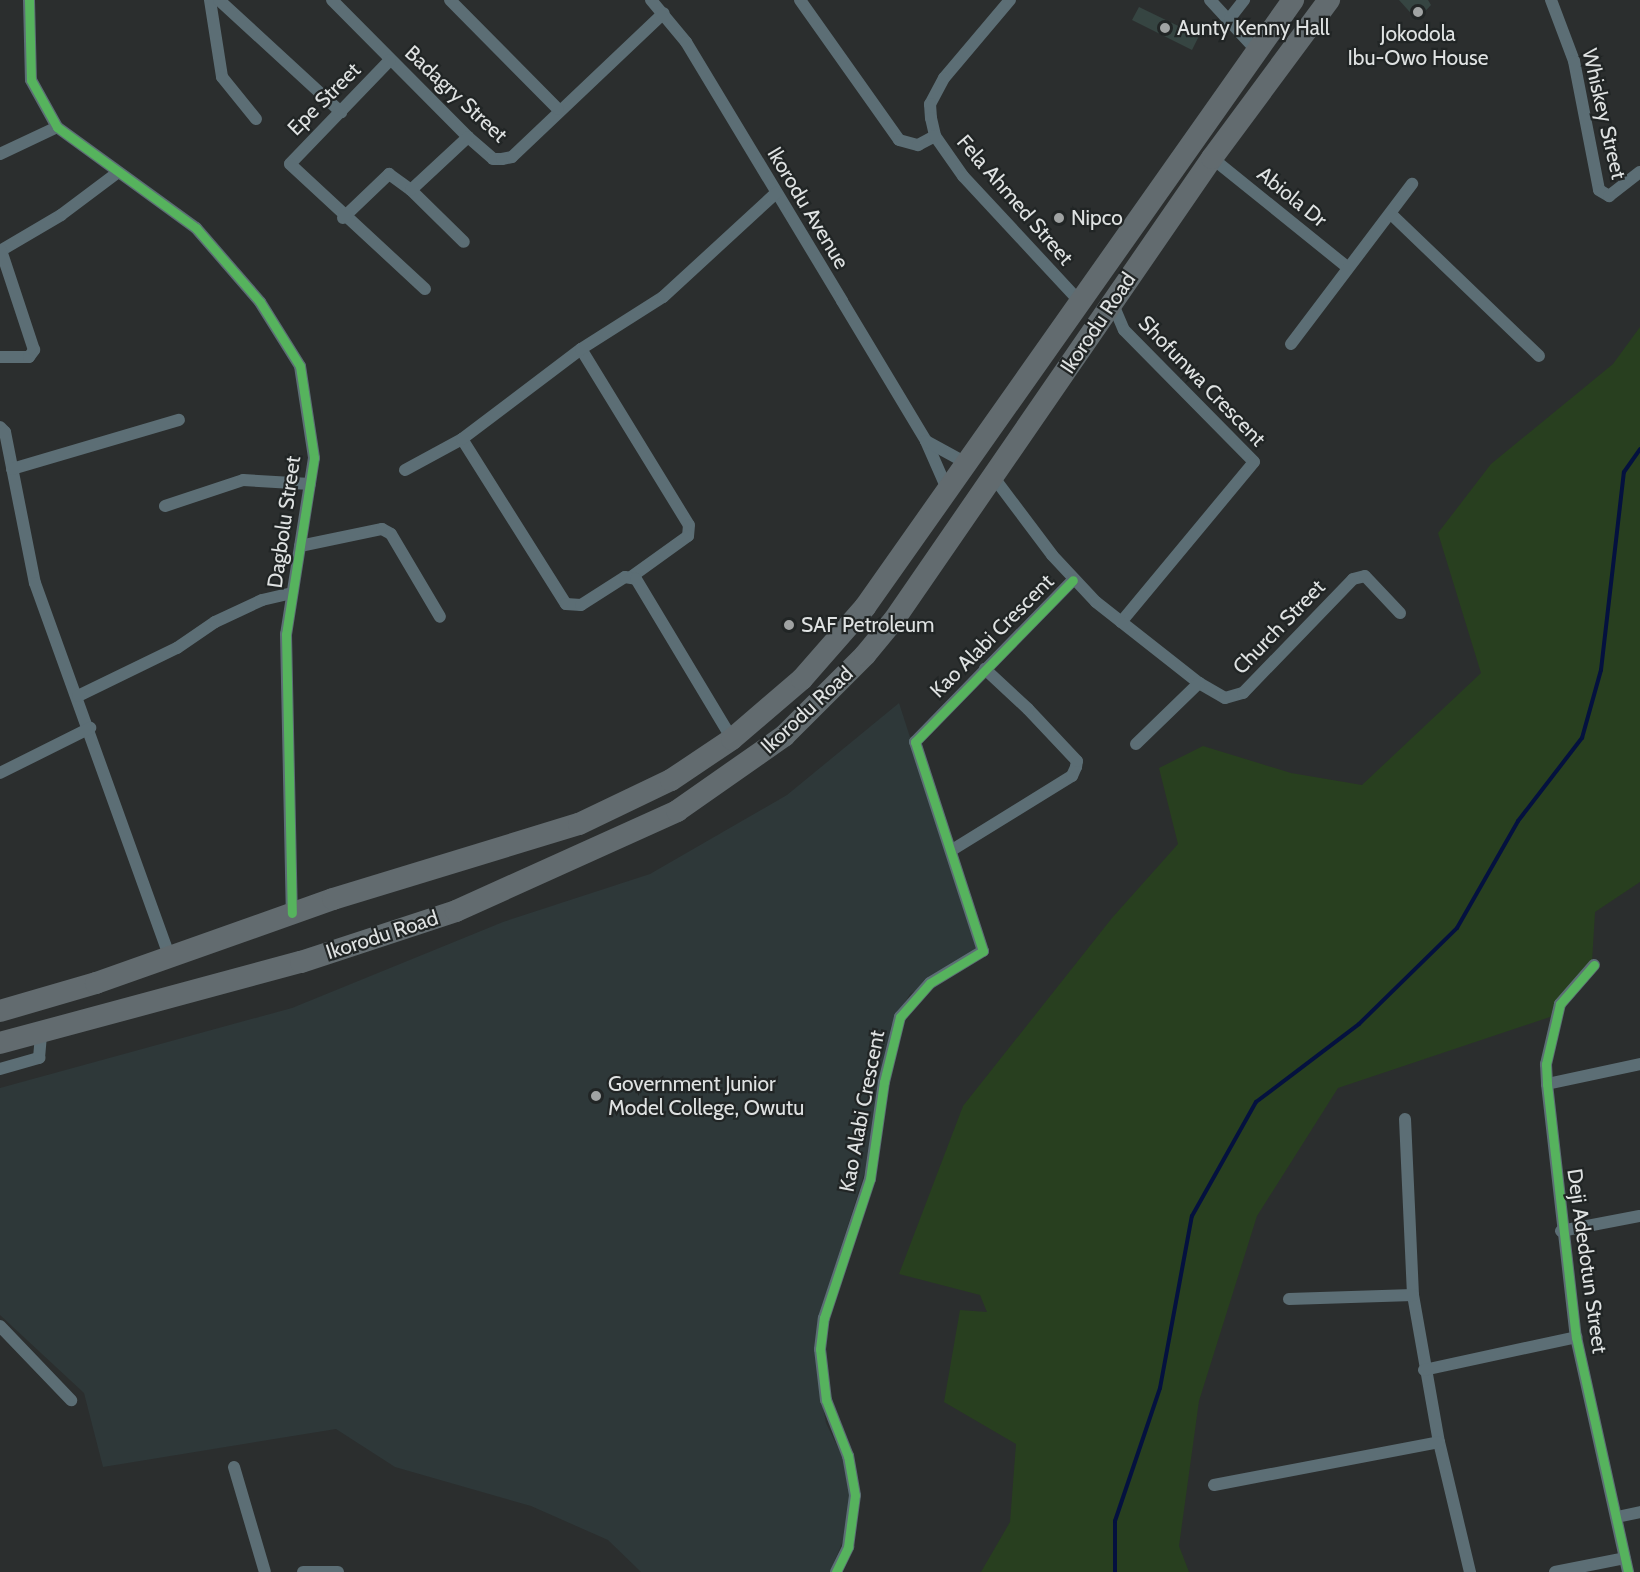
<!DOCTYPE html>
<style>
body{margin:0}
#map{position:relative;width:1640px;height:1572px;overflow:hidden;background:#2b2e2e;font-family:Cabin,sans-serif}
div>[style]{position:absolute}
.built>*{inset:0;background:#2e3839}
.green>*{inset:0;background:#283f1f}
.stream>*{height:4px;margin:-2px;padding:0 2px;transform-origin:2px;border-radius:2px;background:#04113f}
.building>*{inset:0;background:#364542}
.street>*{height:12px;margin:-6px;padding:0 6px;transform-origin:6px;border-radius:6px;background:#5c6e75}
.highway>*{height:22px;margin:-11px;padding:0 11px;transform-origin:11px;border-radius:11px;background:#626b6f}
.cycleway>*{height:9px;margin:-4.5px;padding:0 4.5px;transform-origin:4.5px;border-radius:4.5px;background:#56b35d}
.dots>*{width:16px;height:16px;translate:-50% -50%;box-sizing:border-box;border:3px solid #212525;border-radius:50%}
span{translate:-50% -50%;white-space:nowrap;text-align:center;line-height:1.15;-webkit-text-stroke:4.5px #212525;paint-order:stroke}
.poi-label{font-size:21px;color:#dfe2e2}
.left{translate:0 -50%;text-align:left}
.street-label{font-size:21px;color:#dfe2e2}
</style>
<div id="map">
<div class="built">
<div style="clip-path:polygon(899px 703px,979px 951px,910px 994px,891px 1026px,867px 1165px,825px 1298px,819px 1385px,826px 1423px,846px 1464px,850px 1497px,847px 1531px,830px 1572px,641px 1572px,608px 1540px,531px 1506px,395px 1467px,336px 1429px,103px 1467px,84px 1393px,0 1315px,0 1088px,292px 1008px,503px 922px,650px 874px,787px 795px)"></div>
</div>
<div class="green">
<div style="clip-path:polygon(1640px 327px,1640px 882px,1595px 912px,1592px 962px,1553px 1016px,1338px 1088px,1257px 1216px,1199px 1401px,1179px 1546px,1189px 1572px,981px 1572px,1010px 1522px,1016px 1444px,944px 1402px,960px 1310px,987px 1312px,980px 1295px,899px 1274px,963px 1106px,1112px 918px,1178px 844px,1159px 768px,1203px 746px,1291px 773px,1362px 785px,1481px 673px,1438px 533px,1491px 464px,1613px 364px)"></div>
</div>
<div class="stream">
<div style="left:1115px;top:1572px;width:51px;rotate:-90deg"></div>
<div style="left:1115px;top:1521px;width:140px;rotate:-71.3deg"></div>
<div style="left:1160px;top:1388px;width:175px;rotate:-79.5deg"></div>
<div style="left:1192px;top:1216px;width:131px;rotate:-60.7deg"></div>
<div style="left:1256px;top:1102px;width:129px;rotate:-37.1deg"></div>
<div style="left:1359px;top:1024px;width:137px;rotate:-44.4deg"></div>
<div style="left:1457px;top:928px;width:123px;rotate:-60.3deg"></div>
<div style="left:1518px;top:821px;width:105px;rotate:-52.4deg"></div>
<div style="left:1582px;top:738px;width:71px;rotate:-74.4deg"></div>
<div style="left:1601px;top:670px;width:199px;rotate:-83.4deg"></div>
<div style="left:1624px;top:472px;width:28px;rotate:-55deg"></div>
</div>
<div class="building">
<div style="clip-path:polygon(1399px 0,1428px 0,1431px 5px,1417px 20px)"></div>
<div style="clip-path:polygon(1139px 7px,1199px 36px,1192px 50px,1132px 20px)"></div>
</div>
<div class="street">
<div style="left:29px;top:0;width:80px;rotate:88.6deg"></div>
<div style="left:31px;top:80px;width:54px;rotate:61deg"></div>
<div style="left:57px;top:127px;width:172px;rotate:36deg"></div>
<div style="left:196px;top:228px;width:98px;rotate:49.1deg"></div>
<div style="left:260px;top:302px;width:75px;rotate:58deg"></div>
<div style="left:300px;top:366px;width:93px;rotate:81.3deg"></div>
<div style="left:314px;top:458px;width:178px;rotate:99deg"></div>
<div style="left:286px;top:634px;width:279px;rotate:88.8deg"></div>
<div style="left:210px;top:0;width:78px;rotate:81.1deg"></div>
<div style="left:222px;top:77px;width:54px;rotate:51deg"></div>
<div style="left:219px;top:0;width:166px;rotate:42.6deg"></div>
<div style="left:332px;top:0;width:193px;rotate:45.2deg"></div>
<div style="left:468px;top:137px;width:33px;rotate:41deg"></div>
<div style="left:493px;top:159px;width:9px"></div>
<div style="left:502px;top:159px;width:10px;rotate:-11deg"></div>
<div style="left:512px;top:157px;width:209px;rotate:-43.5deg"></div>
<div style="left:450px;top:0;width:153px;rotate:45.3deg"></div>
<div style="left:651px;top:0;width:55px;rotate:50.2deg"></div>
<div style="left:686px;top:42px;width:302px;rotate:58.9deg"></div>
<div style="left:842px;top:301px;width:163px;rotate:59deg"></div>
<div style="left:926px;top:441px;width:55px;rotate:66.3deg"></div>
<div style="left:800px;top:0;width:171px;rotate:54.7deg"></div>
<div style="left:899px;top:140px;width:20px;rotate:15deg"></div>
<div style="left:918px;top:145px;width:19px;rotate:-28deg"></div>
<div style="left:1010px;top:0;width:102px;rotate:130.2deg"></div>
<div style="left:944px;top:78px;width:30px;rotate:118deg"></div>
<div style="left:930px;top:104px;width:14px;rotate:86deg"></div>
<div style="left:931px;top:118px;width:18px;rotate:77deg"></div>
<div style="left:935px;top:136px;width:49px;rotate:55deg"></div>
<div style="left:963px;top:176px;width:173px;rotate:47.1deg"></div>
<div style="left:1210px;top:0;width:68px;rotate:47.4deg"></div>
<div style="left:1551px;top:0;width:65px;rotate:69.3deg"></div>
<div style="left:1574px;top:61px;width:131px;rotate:79deg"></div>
<div style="left:1599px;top:190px;width:12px;rotate:31deg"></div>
<div style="left:1609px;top:196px;width:39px;rotate:-38deg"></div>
<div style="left:1230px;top:18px;width:23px;rotate:-52deg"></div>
<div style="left:390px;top:60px;width:144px;rotate:133.9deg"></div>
<div style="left:290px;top:164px;width:184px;rotate:42.8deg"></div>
<div style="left:0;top:154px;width:63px;rotate:-25.3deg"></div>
<div style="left:1212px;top:158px;width:174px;rotate:38.9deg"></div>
<div style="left:411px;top:190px;width:74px;rotate:44.5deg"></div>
<div style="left:1391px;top:214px;width:205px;rotate:43.8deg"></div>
<div style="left:343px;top:218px;width:64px;rotate:-43.7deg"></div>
<div style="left:389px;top:174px;width:27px;rotate:36deg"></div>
<div style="left:411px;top:190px;width:78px;rotate:-42.9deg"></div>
<div style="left:0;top:251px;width:71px;rotate:-30.5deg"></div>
<div style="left:61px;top:215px;width:70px;rotate:-36.9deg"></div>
<div style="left:1112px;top:302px;width:30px;rotate:67deg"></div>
<div style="left:1124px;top:330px;width:185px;rotate:45.4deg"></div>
<div style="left:1254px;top:462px;width:208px;rotate:129.7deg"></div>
<div style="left:1291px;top:344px;width:201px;rotate:-52.9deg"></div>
<div style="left:581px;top:349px;width:206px;rotate:58.5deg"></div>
<div style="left:689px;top:525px;width:11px;rotate:95deg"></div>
<div style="left:688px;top:536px;width:70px;rotate:144.3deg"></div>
<div style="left:0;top:357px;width:29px"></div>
<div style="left:29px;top:357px;width:9px;rotate:-54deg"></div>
<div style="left:34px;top:350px;width:105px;rotate:-108.3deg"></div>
<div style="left:0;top:427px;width:7px;rotate:45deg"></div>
<div style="left:5px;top:432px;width:154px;rotate:78.8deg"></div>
<div style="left:35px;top:583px;width:395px;rotate:70.2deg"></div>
<div style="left:462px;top:439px;width:195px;rotate:57.8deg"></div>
<div style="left:566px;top:604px;width:15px;rotate:4deg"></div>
<div style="left:581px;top:605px;width:52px;rotate:-32.5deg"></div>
<div style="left:625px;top:577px;width:11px;rotate:10deg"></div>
<div style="left:636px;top:579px;width:187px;rotate:59deg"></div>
<div style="left:926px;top:441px;width:48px;rotate:28.7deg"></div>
<div style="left:12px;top:469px;width:174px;rotate:-16.4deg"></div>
<div style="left:405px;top:470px;width:65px;rotate:-28.5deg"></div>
<div style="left:462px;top:439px;width:149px;rotate:-37.1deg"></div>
<div style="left:581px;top:349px;width:97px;rotate:-32.4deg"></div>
<div style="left:663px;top:297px;width:154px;rotate:-42.6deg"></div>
<div style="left:992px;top:475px;width:100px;rotate:53.1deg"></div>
<div style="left:1052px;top:555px;width:64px;rotate:46.9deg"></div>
<div style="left:1096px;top:602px;width:131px;rotate:38.2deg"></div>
<div style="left:1199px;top:683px;width:30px;rotate:30deg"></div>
<div style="left:1225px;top:698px;width:19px;rotate:-16deg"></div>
<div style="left:1243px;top:693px;width:158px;rotate:-46deg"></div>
<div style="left:1353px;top:579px;width:12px;rotate:-14deg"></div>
<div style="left:1365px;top:576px;width:51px;rotate:46.6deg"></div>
<div style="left:165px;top:506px;width:82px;rotate:-18.4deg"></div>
<div style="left:243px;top:480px;width:67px;rotate:3.4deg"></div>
<div style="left:300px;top:546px;width:84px;rotate:-11.7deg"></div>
<div style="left:382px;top:529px;width:10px;rotate:29deg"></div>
<div style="left:391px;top:534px;width:96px;rotate:59.4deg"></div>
<div style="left:78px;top:696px;width:110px;rotate:-25.9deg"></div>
<div style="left:177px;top:648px;width:46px;rotate:-34.4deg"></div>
<div style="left:215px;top:622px;width:52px;rotate:-25.1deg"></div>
<div style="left:262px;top:600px;width:31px;rotate:-13deg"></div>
<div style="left:1136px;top:744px;width:88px;rotate:-44.1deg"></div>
<div style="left:0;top:773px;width:101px;rotate:-26.6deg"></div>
<div style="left:952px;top:850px;width:141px;rotate:-31.7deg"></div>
<div style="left:1072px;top:776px;width:10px;rotate:-66deg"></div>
<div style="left:1076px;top:767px;width:6px;rotate:-81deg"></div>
<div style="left:1077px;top:761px;width:71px;rotate:-133.3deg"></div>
<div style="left:1028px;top:709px;width:59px;rotate:-137.1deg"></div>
<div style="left:1594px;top:965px;width:52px;rotate:131.1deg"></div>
<div style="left:1560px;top:1004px;width:62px;rotate:103.1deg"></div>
<div style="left:1546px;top:1064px;width:20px;rotate:87deg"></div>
<div style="left:1547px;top:1084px;width:255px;rotate:83.5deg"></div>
<div style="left:1576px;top:1337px;width:241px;rotate:77.5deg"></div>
<div style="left:0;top:1069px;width:41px;rotate:-15.8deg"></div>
<div style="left:39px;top:1058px;width:24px;rotate:-85deg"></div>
<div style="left:1547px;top:1084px;width:95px;rotate:-12.1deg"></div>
<div style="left:1405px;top:1119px;width:176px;rotate:87.4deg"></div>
<div style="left:1413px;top:1295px;width:149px;rotate:80deg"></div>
<div style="left:1439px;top:1442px;width:134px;rotate:76.6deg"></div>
<div style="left:1561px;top:1231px;width:80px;rotate:-10.8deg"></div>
<div style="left:1289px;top:1299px;width:124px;rotate:-1.8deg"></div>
<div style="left:0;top:1326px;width:103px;rotate:46.2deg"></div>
<div style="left:1424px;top:1370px;width:156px;rotate:-12.2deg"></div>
<div style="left:234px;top:1467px;width:109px;rotate:73.6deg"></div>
<div style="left:1214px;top:1485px;width:229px;rotate:-10.8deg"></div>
<div style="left:1617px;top:1517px;width:24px;rotate:-12deg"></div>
<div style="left:303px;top:1572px;width:35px"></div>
<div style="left:836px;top:1572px;width:28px;rotate:-64deg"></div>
<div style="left:848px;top:1547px;width:52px;rotate:-82.3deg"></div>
<div style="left:855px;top:1495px;width:40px;rotate:-100deg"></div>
<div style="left:848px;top:1456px;width:60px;rotate:-111.4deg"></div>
<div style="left:826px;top:1400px;width:51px;rotate:-96.7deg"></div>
<div style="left:820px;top:1349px;width:31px;rotate:-83deg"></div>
<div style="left:824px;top:1318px;width:146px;rotate:-71.7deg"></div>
<div style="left:870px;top:1179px;width:98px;rotate:-81.8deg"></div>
<div style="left:884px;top:1082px;width:67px;rotate:-76.2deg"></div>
<div style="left:900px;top:1017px;width:45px;rotate:-48.6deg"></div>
<div style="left:930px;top:983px;width:62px;rotate:-31.1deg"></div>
<div style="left:983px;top:951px;width:220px;rotate:-108deg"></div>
<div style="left:915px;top:742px;width:226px;rotate:-45.7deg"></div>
<div style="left:1555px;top:1572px;width:71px;rotate:-11.3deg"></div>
</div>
<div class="highway">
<div style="left:0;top:1011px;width:100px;rotate:-16.3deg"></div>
<div style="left:96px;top:983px;width:251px;rotate:-19.5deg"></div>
<div style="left:333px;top:899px;width:257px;rotate:-17deg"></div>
<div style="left:579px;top:824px;width:102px;rotate:-25.6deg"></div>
<div style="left:671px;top:780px;width:73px;rotate:-33.9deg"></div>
<div style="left:732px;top:739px;width:92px;rotate:-40.6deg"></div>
<div style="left:802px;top:679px;width:96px;rotate:-48.8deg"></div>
<div style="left:865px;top:607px;width:743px;rotate:-54.81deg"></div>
<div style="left:0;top:1043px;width:312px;rotate:-15.1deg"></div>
<div style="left:301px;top:962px;width:163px;rotate:-18.2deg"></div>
<div style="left:456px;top:911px;width:243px;rotate:-24.3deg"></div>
<div style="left:677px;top:811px;width:131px;rotate:-35deg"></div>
<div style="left:784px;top:736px;width:115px;rotate:-45deg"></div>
<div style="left:865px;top:655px;width:45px;rotate:-50.4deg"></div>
<div style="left:894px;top:620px;width:561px;rotate:-55.46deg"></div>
<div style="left:1212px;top:158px;width:197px;rotate:-53.5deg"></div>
</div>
<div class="cycleway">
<div style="left:29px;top:0;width:80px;rotate:88.6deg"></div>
<div style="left:31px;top:80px;width:54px;rotate:61deg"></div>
<div style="left:57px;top:127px;width:172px;rotate:36deg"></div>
<div style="left:196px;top:228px;width:98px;rotate:49.1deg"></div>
<div style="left:260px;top:302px;width:75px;rotate:58deg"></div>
<div style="left:300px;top:366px;width:93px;rotate:81.3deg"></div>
<div style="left:314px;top:458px;width:178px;rotate:99deg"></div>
<div style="left:286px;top:634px;width:279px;rotate:88.8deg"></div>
<div style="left:1594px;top:965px;width:52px;rotate:131.1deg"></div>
<div style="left:1560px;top:1004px;width:62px;rotate:103.1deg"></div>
<div style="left:1546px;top:1064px;width:20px;rotate:87deg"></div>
<div style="left:1547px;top:1084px;width:255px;rotate:83.5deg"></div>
<div style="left:1576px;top:1337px;width:241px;rotate:77.5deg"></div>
<div style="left:836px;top:1572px;width:28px;rotate:-64deg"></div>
<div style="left:848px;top:1547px;width:52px;rotate:-82.3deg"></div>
<div style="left:855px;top:1495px;width:40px;rotate:-100deg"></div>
<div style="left:848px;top:1456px;width:60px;rotate:-111.4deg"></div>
<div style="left:826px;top:1400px;width:51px;rotate:-96.7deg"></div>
<div style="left:820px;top:1349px;width:31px;rotate:-83deg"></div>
<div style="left:824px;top:1318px;width:146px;rotate:-71.7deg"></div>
<div style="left:870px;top:1179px;width:98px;rotate:-81.8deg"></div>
<div style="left:884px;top:1082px;width:67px;rotate:-76.2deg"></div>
<div style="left:900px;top:1017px;width:45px;rotate:-48.6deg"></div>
<div style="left:930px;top:983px;width:62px;rotate:-31.1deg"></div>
<div style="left:983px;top:951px;width:220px;rotate:-108deg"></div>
<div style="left:915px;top:742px;width:226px;rotate:-45.7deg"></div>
</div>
<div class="dots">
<div style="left:1418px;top:12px;background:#a0a3a3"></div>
<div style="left:1165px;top:28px;background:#a0a3a3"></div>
<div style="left:1059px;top:218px;background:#a0a3a3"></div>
<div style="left:789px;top:625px;background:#a0a3a3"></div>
<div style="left:596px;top:1096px;background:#a0a3a3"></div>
</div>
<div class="poi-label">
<span class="left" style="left:1177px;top:28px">Aunty Kenny Hall</span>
<span style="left:1418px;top:46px">Jokodola<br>Ibu-Owo House</span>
<span class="left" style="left:1071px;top:218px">Nipco</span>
<span class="left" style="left:801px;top:625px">SAF Petroleum</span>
<span class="left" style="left:608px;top:1096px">Government Junior<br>Model College, Owutu</span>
</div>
<div class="street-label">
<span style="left:456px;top:94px;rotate:43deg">Badagry Street</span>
<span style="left:324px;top:99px;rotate:-45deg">Epe Street</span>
<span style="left:1604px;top:114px;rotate:77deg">Whiskey Street</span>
<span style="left:1292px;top:197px;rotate:39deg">Abiola Dr</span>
<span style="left:1015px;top:200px;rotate:49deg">Fela Ahmed Street</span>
<span style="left:808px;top:208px;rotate:59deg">Ikorodu Avenue</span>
<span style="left:1098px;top:323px;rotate:-56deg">Ikorodu Road</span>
<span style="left:1202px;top:381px;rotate:46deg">Shofunwa Crescent</span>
<span style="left:284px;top:522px;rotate:-82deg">Dagbolu Street</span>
<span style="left:1279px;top:627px;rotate:-46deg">Church Street</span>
<span style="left:992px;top:636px;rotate:-45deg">Kao Alabi Crescent</span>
<span style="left:807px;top:710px;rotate:-43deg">Ikorodu Road</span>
<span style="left:382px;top:935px;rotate:-18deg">Ikorodu Road</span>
<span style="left:862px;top:1111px;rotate:-79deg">Kao Alabi Crescent</span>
<span style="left:1587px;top:1261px;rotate:82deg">Deji Adedotun Street</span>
</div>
</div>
